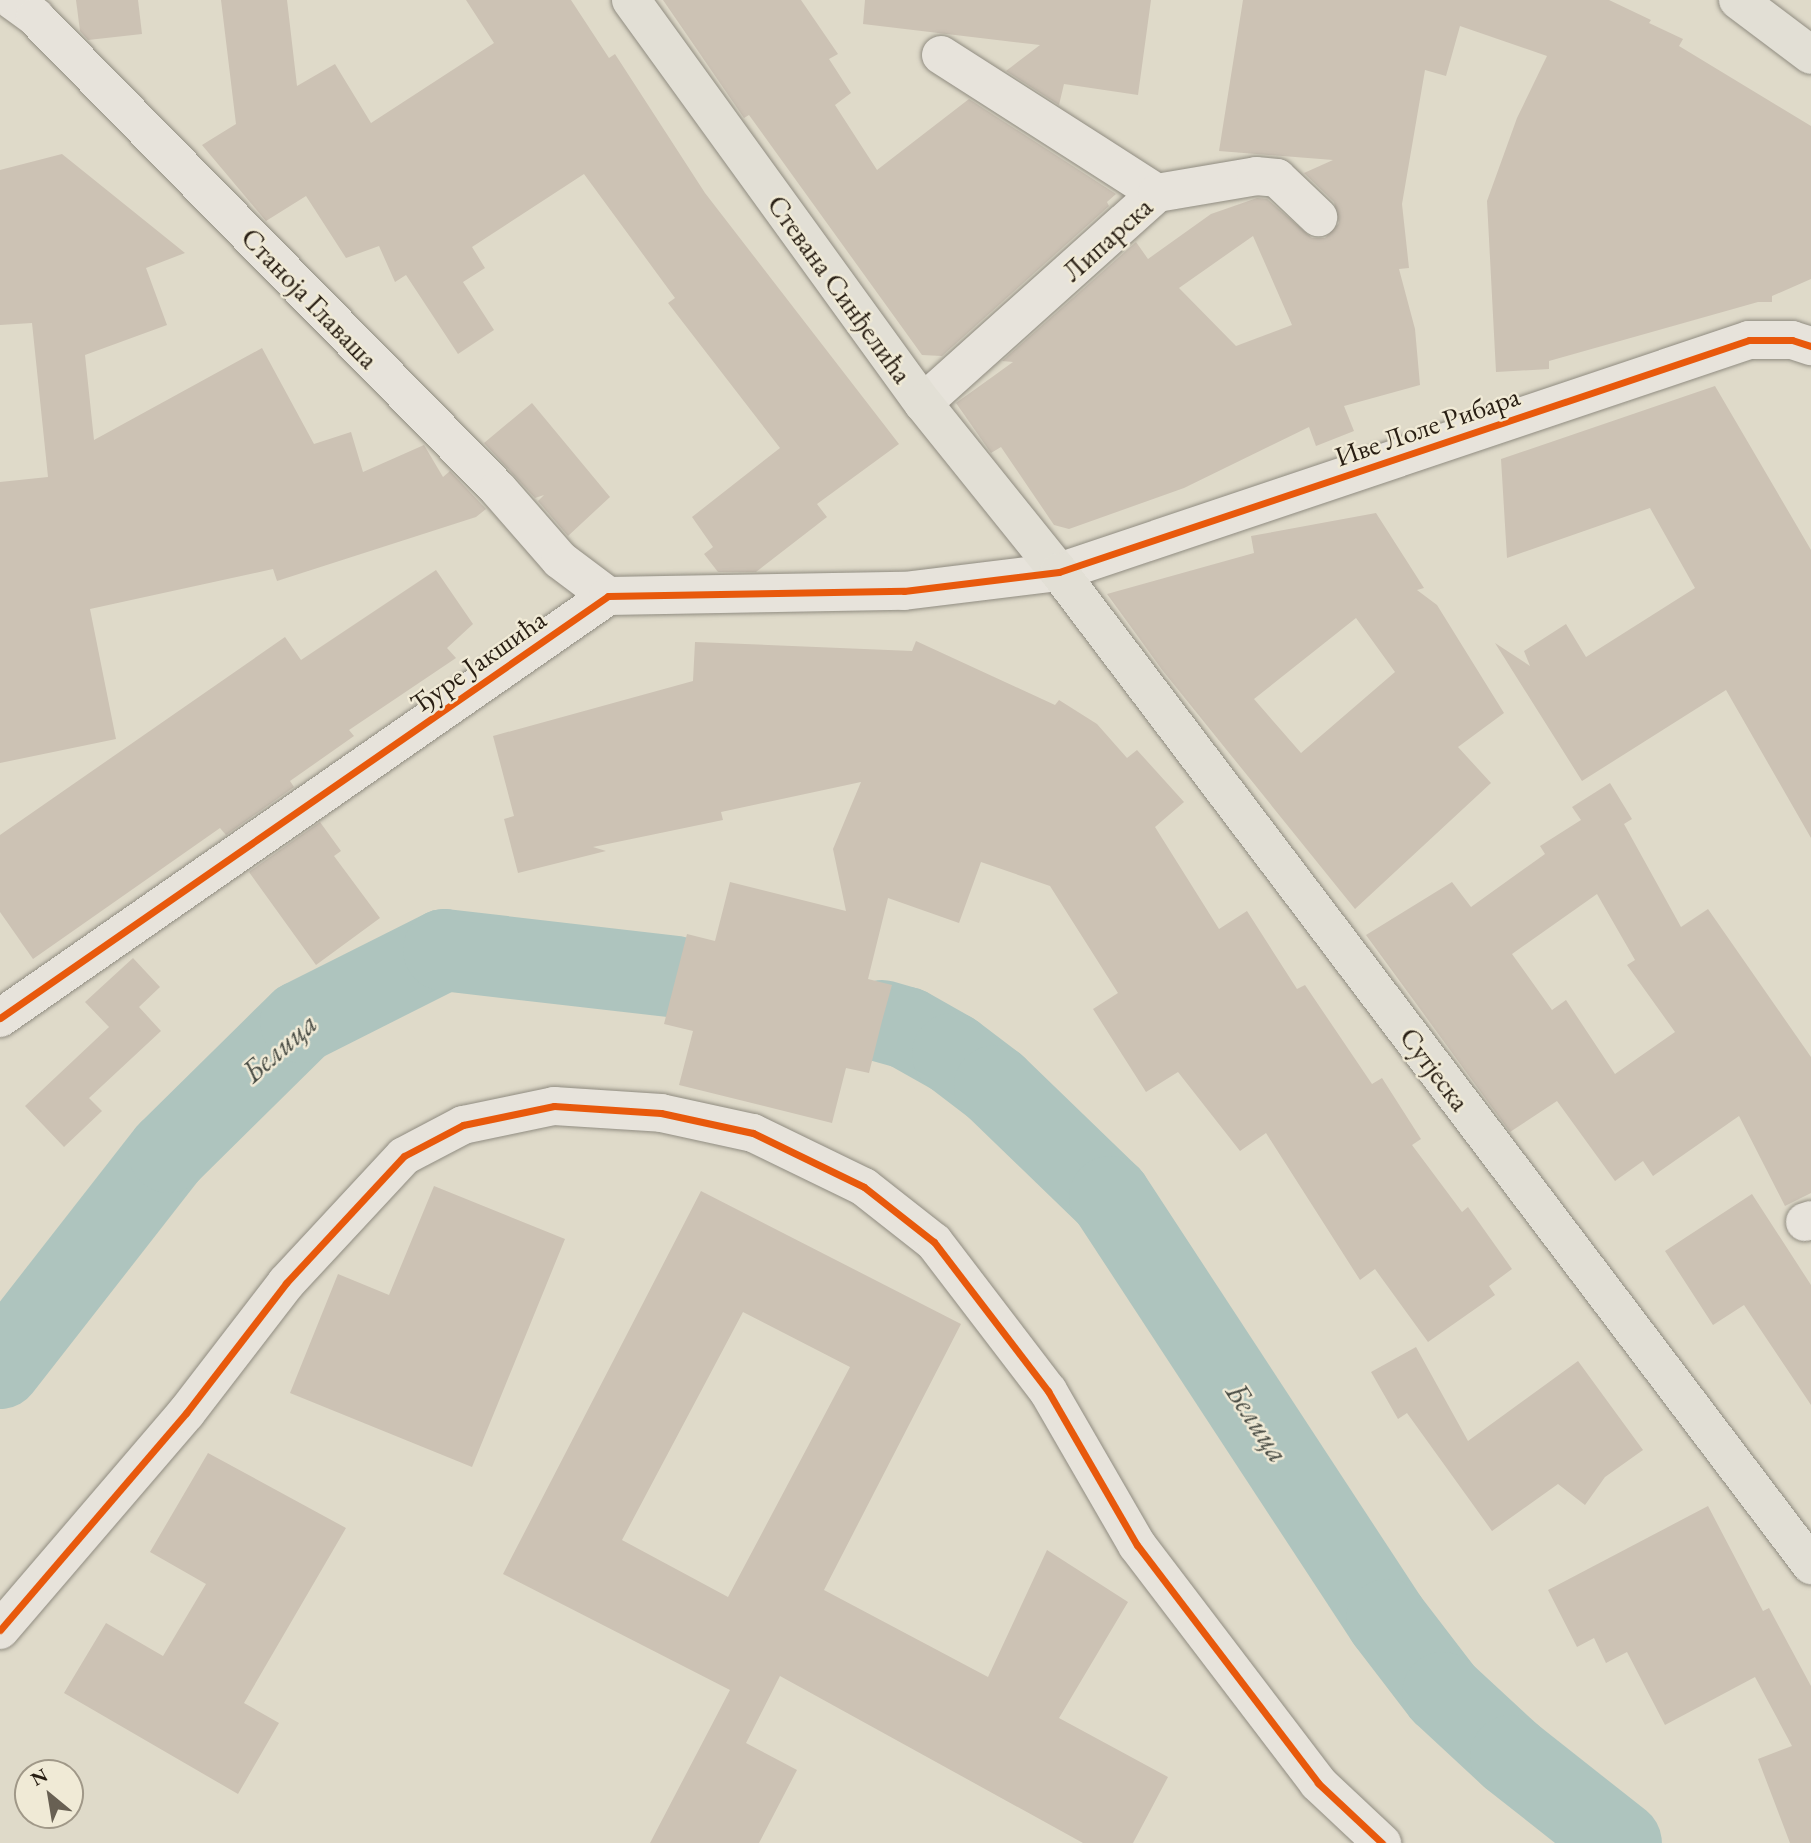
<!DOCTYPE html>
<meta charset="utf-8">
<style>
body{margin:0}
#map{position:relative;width:1811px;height:1843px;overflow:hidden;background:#dfdac9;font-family:"EB Garamond",serif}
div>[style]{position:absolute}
.river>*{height:82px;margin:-41px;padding:0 41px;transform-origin:41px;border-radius:41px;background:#aec4be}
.building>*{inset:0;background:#ccc2b4}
.roads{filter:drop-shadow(0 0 2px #908c81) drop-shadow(0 0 2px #908c81)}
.minor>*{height:38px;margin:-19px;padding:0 19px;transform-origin:19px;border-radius:19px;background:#e7e3db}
.major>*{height:38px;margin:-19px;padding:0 19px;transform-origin:19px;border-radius:19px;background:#e2dfd5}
.cycleway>*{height:7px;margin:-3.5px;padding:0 3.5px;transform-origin:3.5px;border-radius:3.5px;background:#e8590c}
span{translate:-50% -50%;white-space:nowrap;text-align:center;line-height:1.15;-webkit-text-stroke:5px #f0ead6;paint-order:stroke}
.street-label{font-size:28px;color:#281e13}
.water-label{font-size:30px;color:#4a4d45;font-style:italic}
.north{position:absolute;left:14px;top:1759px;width:70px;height:70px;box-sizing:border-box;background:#f0ead6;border:2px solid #a09888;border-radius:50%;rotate:330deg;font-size:19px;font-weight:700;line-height:28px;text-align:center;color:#281e13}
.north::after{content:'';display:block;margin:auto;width:24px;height:32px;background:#686053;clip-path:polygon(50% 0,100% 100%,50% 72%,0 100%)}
</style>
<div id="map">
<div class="river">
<div style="left:882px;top:1021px;width:26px;rotate:16deg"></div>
<div style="left:907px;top:1028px;width:53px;rotate:29.5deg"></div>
<div style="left:953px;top:1054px;width:53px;rotate:37.3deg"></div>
<div style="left:995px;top:1086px;width:160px;rotate:44deg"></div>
<div style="left:1110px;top:1197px;width:506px;rotate:56.78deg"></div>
<div style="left:1387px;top:1620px;width:92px;rotate:52.5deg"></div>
<div style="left:1443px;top:1693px;width:93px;rotate:42.8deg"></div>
<div style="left:1511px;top:1756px;width:140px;rotate:38.3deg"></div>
<div style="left:0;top:1368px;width:274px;rotate:-52deg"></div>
<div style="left:169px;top:1152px;width:185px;rotate:-44.6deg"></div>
<div style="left:301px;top:1022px;width:160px;rotate:-26.7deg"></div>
<div style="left:444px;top:950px;width:234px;rotate:6.6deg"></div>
</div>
<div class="building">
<div style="clip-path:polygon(76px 0,138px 0,142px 34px,88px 40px,80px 31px)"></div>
<div style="clip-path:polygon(221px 0,287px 0,297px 86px,335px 64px,371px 123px,494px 43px,466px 0,571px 0,609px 58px,615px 54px,705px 193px,899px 444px,817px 504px,827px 517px,756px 572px,718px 572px,704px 554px,713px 547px,692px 517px,780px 448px,668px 303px,675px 298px,584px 174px,472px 247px,485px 268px,463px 282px,494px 330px,458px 354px,406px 275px,395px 282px,379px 246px,346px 258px,306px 196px,266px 221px,202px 145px,236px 124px)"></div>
<div style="clip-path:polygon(663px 0,801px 0,838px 54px,829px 59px,851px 93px,835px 105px,877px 170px,969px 99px,1116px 194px,1107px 202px,1109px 206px,942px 356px,922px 355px,749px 115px,744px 118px)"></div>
<div style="clip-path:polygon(865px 0,1151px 0,1138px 95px,1064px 84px,1059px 105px,1006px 71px,1040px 45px,863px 24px)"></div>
<div style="clip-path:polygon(evenodd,1243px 0,1609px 0,1651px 20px,1649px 23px,1683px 39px,1679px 46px,1811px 126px,1811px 279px,1772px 296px,1772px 302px,1758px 302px,1549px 361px,1549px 369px,1496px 372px,1487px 201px,1517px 118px,1547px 56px,1460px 26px,1446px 76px,1425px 70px,1402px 204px,1409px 268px,1399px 269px,1415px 329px,1420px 385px,1344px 406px,1354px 431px,1316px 446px,1309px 427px,1184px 488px,1069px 529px,1054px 525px,1001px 447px,991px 453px,956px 403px,1013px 362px,1002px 361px,1136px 242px,1148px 259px,1211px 214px,1257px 198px,1267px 199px,1312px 238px,1325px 238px,1339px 223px,1334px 202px,1304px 173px,1333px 160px,1219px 151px,1243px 0,1253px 236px,1292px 325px,1236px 346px,1179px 288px,1253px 236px)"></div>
<div style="clip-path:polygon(62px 154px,185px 253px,146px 268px,167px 325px,85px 355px,94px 440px,262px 348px,314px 444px,351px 432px,363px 472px,424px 445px,443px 477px,450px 471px,486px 509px,476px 517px,277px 581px,273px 569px,90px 609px,116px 739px,0 763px,0 482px,48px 477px,32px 323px,0 325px,0 170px)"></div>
<div style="clip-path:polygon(1715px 386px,1811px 550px,1811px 838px,1726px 690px,1582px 781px,1495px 643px,1530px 666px,1524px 651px,1566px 624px,1586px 657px,1695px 588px,1650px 508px,1507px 558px,1501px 459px)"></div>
<div style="clip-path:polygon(532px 403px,610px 497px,568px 536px,538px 501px,544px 495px,535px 498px,484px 443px)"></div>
<div style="clip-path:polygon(evenodd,1376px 513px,1424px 588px,1417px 590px,1437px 605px,1504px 713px,1458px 747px,1491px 783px,1355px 909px,1163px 671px,1107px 594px,1254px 553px,1251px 536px,1376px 513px,1356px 618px,1395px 672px,1301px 753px,1254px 699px,1356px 618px)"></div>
<div style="clip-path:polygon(436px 570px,473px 624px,447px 648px,456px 658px,349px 730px,354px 736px,290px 781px,294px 787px,226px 835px,220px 828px,33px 959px,0 912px,0 835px,285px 637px,301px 660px)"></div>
<div style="clip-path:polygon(916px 641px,1055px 705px,1059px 700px,1097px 724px,1127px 758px,1137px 750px,1184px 802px,1155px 827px,1219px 929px,1247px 911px,1297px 989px,1305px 985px,1372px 1084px,1382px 1078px,1421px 1139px,1412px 1145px,1462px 1212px,1468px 1207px,1512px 1269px,1489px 1286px,1495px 1295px,1428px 1342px,1375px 1269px,1360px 1280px,1266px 1133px,1240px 1151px,1178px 1072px,1146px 1092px,1093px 1009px,1118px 993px,1050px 886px,981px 862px,959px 923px,888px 898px,868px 979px,892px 985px,882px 1021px,869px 1073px,846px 1068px,832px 1123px,679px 1085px,693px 1031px,664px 1024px,687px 934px,715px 941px,730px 882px,846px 911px,833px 849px,861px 782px,721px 812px,723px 820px,593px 847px,606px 851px,518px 873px,504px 819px,514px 816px,493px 736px,693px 681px,695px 642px,912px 651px)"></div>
<div style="clip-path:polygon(evenodd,1610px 783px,1632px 819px,1624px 824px,1681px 927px,1708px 909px,1811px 1057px,1811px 1193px,1785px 1206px,1739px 1116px,1653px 1176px,1643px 1161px,1615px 1181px,1557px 1101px,1510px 1132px,1366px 935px,1452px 882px,1471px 907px,1545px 854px,1540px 846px,1581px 820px,1572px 807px,1610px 783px,1597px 894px,1635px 960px,1627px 965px,1675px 1032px,1615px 1074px,1566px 1000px,1552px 1010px,1512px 954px,1597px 894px)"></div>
<div style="clip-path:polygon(320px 822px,341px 851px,334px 856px,380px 918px,316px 965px,249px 872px)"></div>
<div style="clip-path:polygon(133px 958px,160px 987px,139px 1007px,161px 1031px,89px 1098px,102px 1111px,64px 1147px,25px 1106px,109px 1027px,85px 1002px)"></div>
<div style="clip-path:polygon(434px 1186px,565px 1239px,472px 1467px,290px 1393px,338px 1274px,389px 1295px)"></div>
<div style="clip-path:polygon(evenodd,701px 1191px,961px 1324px,824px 1590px,988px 1677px,1047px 1550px,1128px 1602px,1059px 1718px,1168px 1777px,1133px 1843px,1083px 1843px,780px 1676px,746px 1743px,797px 1770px,759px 1843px,650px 1843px,730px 1690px,503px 1574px,701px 1191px,743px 1312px,850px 1367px,728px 1597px,622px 1540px,743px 1312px)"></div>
<div style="clip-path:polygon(1752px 1194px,1811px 1285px,1811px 1405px,1744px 1305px,1713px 1325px,1665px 1251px)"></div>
<div style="clip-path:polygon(1416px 1347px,1468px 1441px,1578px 1361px,1643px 1450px,1605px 1477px,1585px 1505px,1558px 1484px,1492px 1531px,1407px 1413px,1398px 1419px,1371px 1372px)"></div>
<div style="clip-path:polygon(208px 1453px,346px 1528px,244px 1703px,279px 1723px,238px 1794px,64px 1693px,106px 1623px,163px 1656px,206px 1584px,150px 1552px)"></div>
<div style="clip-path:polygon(1708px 1506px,1763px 1611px,1769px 1608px,1811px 1686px,1811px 1843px,1790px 1843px,1758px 1759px,1792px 1746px,1755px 1677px,1665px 1725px,1627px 1652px,1606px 1663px,1594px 1638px,1577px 1647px,1548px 1590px)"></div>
</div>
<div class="roads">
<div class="minor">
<div style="left:12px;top:0;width:29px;rotate:36deg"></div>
<div style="left:35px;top:17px;width:661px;rotate:45.55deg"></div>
<div style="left:498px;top:489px;width:94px;rotate:48.9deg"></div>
<div style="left:560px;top:560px;width:60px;rotate:36.9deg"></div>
<div style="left:941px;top:55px;width:256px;rotate:32.6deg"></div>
<div style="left:923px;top:403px;width:314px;rotate:-41.9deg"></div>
<div style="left:1157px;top:193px;width:100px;rotate:-9.7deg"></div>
<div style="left:1256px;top:176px;width:21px;rotate:5deg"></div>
<div style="left:1277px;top:178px;width:57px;rotate:43.6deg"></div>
<div style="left:0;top:1018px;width:740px;rotate:-34.76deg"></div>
<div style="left:608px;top:596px;width:296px;rotate:-1deg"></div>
<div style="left:904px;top:591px;width:156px;rotate:-7deg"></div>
<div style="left:1059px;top:572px;width:728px;rotate:-18.58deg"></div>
<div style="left:1749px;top:340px;width:43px"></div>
<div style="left:1792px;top:340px;width:20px;rotate:18deg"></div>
<div style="left:1805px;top:1222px;width:6px;rotate:-18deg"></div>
<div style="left:0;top:1630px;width:286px;rotate:-49.4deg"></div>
<div style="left:186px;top:1413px;width:164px;rotate:-52.4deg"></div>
<div style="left:286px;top:1283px;width:173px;rotate:-47.1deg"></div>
<div style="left:404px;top:1156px;width:67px;rotate:-27.7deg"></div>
<div style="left:463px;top:1125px;width:93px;rotate:-11.8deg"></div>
<div style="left:554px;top:1106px;width:107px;rotate:3.7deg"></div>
<div style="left:661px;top:1113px;width:94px;rotate:12.3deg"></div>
<div style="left:753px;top:1133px;width:123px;rotate:25.9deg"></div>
<div style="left:864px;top:1187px;width:89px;rotate:38.2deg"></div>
<div style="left:934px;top:1242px;width:188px;rotate:52.6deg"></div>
<div style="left:1048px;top:1391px;width:178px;rotate:60deg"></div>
<div style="left:1137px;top:1545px;width:299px;rotate:52.7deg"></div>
<div style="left:1318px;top:1783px;width:88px;rotate:43.2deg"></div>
</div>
<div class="major">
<div style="left:631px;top:0;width:498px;rotate:54.1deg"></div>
<div style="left:923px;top:403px;width:217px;rotate:51.2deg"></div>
<div style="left:1059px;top:572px;width:1246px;rotate:52.86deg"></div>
<div style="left:1738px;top:0;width:91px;rotate:37deg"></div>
</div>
</div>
<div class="cycleway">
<div style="left:0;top:1018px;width:740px;rotate:-34.76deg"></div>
<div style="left:608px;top:596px;width:296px;rotate:-1deg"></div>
<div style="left:904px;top:591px;width:156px;rotate:-7deg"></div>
<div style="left:1059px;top:572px;width:728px;rotate:-18.58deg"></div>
<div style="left:1749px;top:340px;width:43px"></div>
<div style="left:1792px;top:340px;width:20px;rotate:18deg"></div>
<div style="left:0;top:1630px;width:286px;rotate:-49.4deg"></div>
<div style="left:186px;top:1413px;width:164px;rotate:-52.4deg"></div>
<div style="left:286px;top:1283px;width:173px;rotate:-47.1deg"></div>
<div style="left:404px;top:1156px;width:67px;rotate:-27.7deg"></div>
<div style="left:463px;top:1125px;width:93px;rotate:-11.8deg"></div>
<div style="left:554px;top:1106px;width:107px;rotate:3.7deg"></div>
<div style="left:661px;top:1113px;width:94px;rotate:12.3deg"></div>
<div style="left:753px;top:1133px;width:123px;rotate:25.9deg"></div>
<div style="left:864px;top:1187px;width:89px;rotate:38.2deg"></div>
<div style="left:934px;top:1242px;width:188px;rotate:52.6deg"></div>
<div style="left:1048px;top:1391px;width:178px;rotate:60deg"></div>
<div style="left:1137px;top:1545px;width:299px;rotate:52.7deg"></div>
<div style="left:1318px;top:1783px;width:88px;rotate:43.2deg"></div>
</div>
<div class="street-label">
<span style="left:1107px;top:239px;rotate:-42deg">Липарска</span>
<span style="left:840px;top:289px;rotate:54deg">Стевана Синђелића</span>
<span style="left:310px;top:298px;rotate:46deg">Станоја Главаша</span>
<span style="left:1427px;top:426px;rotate:-19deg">Иве Лоле Рибара</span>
<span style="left:478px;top:661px;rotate:-35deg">Ђуре Јакшића</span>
<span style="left:1435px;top:1069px;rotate:53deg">Сутјеска</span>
</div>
<div class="water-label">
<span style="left:280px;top:1048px;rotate:-41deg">Белица</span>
<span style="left:1257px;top:1423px;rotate:57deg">Белица</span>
</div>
<div class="north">N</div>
</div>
